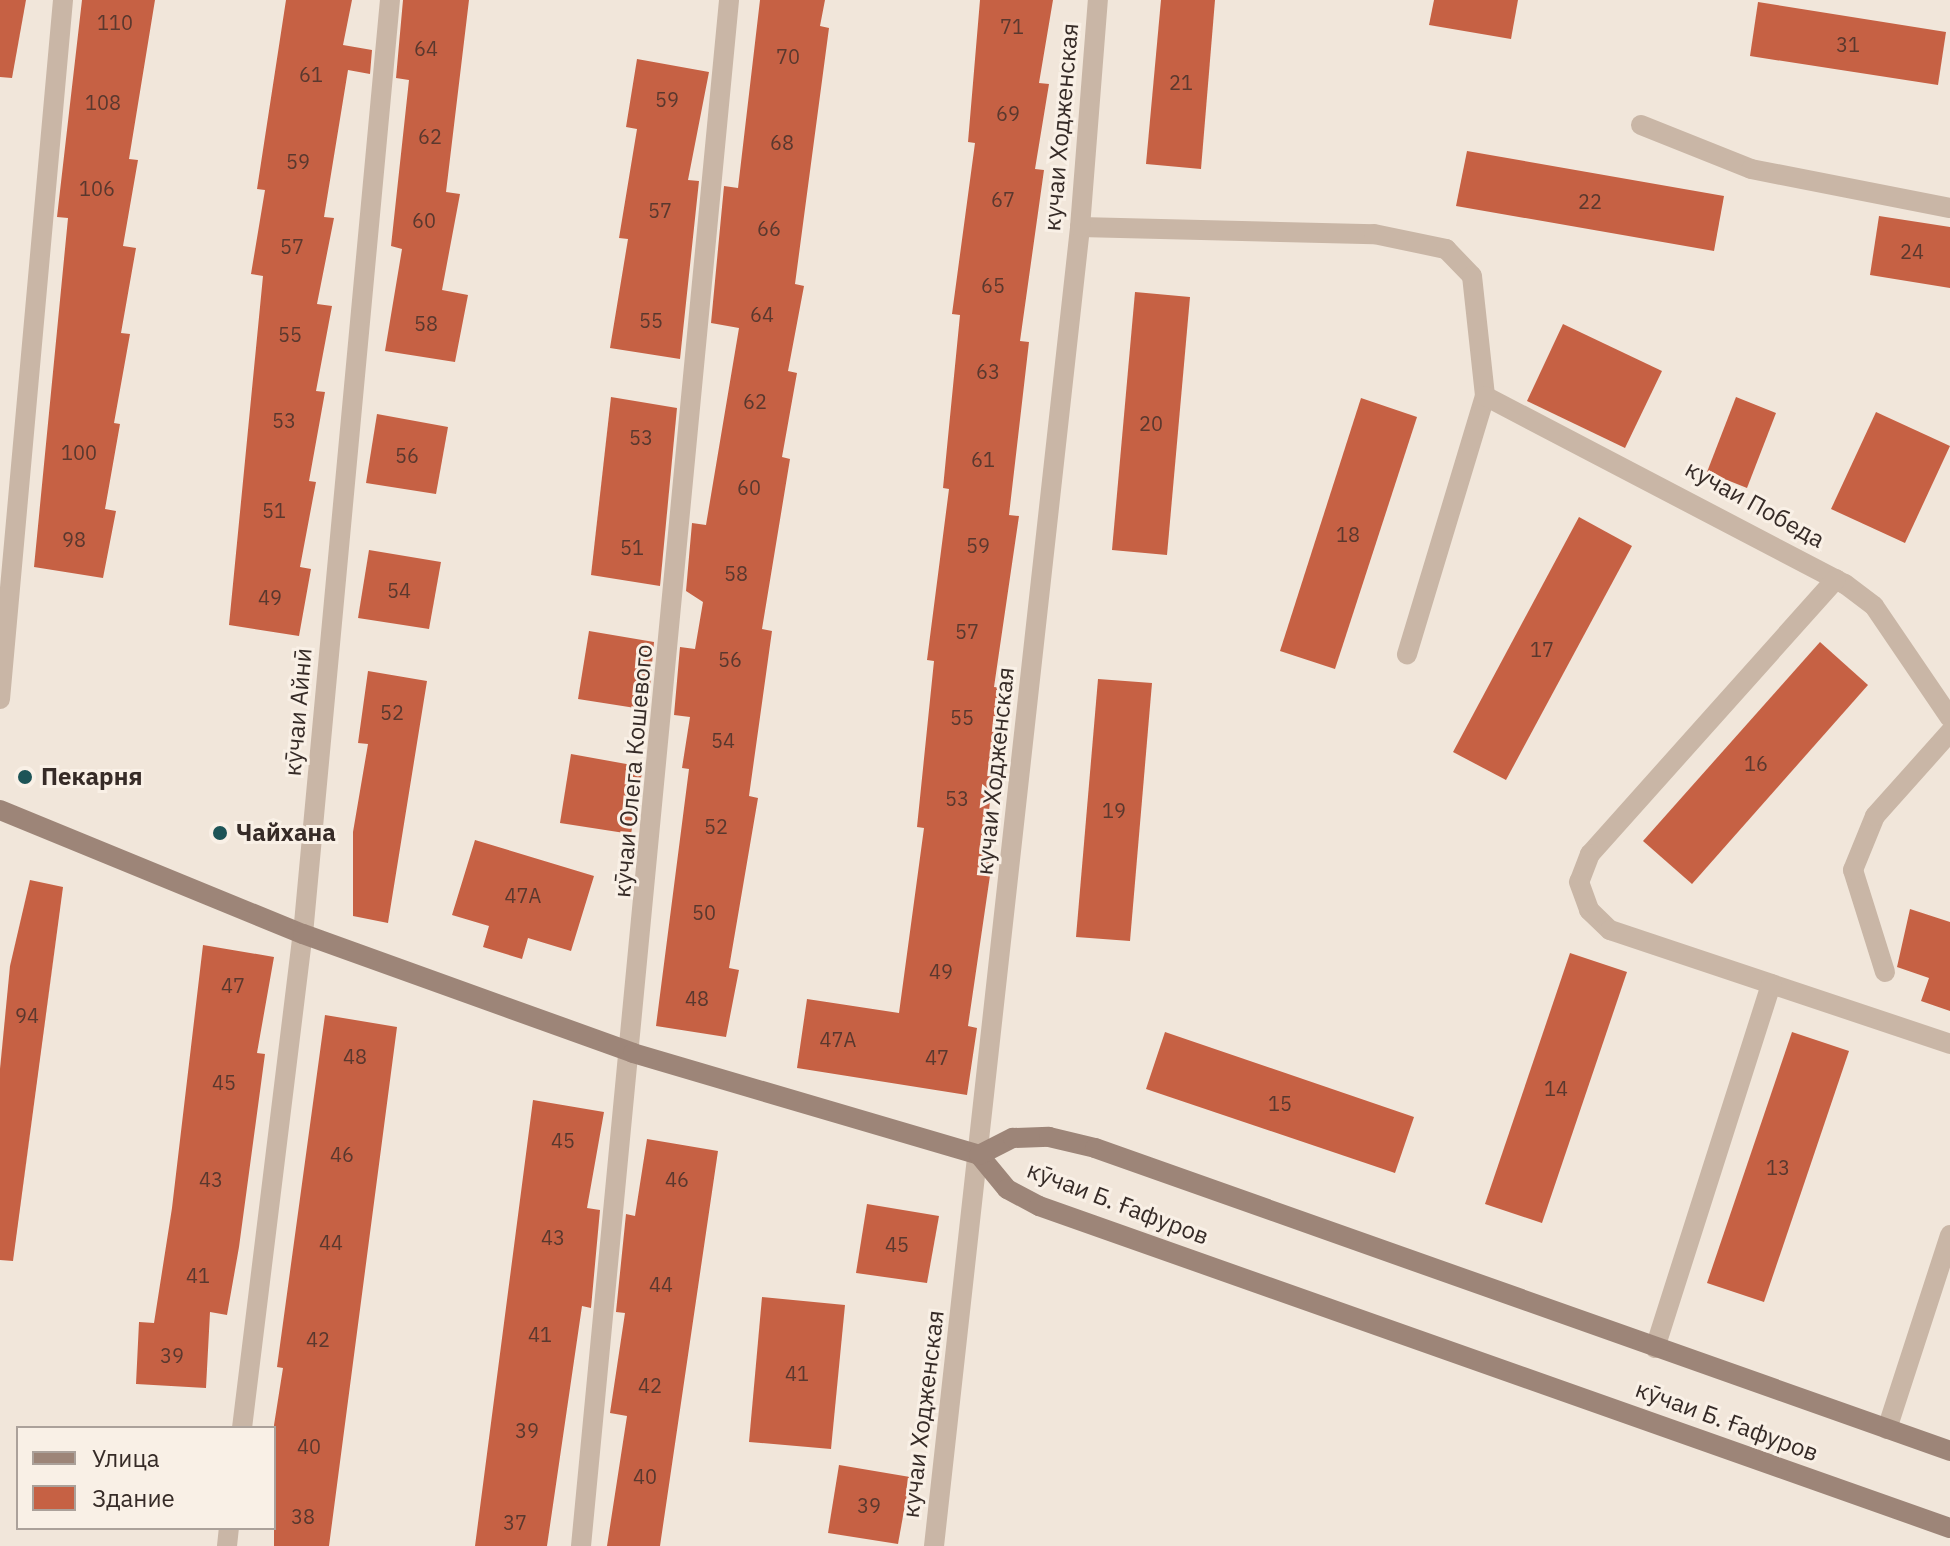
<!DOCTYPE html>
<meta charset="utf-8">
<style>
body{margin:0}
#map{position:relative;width:1950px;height:1546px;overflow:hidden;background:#f1e6da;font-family:"IBM Plex Sans",sans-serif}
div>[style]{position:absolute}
.building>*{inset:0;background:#c66144}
.minor>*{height:20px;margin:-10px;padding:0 10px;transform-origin:10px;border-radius:10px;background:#c9b6a6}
.secondary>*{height:20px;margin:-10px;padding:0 10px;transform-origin:10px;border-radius:10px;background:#9d8578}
.dots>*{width:22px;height:22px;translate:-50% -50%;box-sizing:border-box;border:4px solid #f9f0e6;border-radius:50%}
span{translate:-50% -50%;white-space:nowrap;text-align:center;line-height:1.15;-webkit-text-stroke:6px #f9f0e6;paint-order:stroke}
.number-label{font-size:20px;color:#5a382e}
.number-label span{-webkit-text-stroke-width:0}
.street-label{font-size:24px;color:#362b27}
.poi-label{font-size:24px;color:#362b27;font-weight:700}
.left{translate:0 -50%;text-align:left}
.legend{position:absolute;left:16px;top:1426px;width:260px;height:104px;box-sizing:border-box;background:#f9f0e6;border:2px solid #aba19a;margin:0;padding:10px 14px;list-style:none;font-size:24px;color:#362b27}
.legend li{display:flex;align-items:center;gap:16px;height:40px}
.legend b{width:40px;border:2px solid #aba19a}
</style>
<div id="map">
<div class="building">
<div style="clip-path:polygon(0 0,26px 0,12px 78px,0 77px)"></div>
<div style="clip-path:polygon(82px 0,155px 0,129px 159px,138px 160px,123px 246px,136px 248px,121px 333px,130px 334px,114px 423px,120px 424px,105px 509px,116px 511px,103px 578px,34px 567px,68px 218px,57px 217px)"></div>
<div style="clip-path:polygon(286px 0,352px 0,343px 45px,372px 50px,370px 74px,348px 70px,324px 217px,334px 218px,317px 304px,332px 306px,316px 391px,325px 392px,309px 481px,316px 482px,300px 567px,311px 569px,299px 636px,229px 625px,263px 276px,251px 274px,265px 190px,257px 189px)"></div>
<div style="clip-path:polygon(403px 0,469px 0,446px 192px,460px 194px,442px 290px,468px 295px,455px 362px,385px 351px,402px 249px,391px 246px,409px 80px,396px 78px)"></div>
<div style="clip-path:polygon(760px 0,825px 0,820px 26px,829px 28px,795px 284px,804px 286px,788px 371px,797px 373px,782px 457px,790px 459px,762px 629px,772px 631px,749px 796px,758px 798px,729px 968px,739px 970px,726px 1037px,656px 1026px,689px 769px,682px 768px,690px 717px,674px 715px,680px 647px,695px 649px,703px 602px,686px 591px,692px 523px,706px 525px,739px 328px,711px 323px,724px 186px,738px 188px)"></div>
<div style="clip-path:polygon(980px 0,1053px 0,1039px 83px,1049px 84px,1035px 169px,1044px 170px,1020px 341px,1029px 342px,1009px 515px,1019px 516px,994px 687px,1003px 688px,984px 854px,993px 855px,968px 1026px,977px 1028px,967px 1095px,797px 1068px,807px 999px,899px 1013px,924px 828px,917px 827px,934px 661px,927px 660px,949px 489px,943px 488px,960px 315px,952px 314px,975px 143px,968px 142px)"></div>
<div style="clip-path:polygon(1161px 0,1215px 0,1201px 169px,1146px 164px)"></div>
<div style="clip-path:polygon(1434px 0,1518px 0,1511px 39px,1429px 25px)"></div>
<div style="clip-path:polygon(1758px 2px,1946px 32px,1938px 85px,1750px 56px)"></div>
<div style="clip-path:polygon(637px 59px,709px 72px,688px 180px,699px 181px,680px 359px,610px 348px,628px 239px,619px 238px,637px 129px,626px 127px)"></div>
<div style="clip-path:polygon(1467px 151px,1724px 196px,1714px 251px,1456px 206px)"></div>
<div style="clip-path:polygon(1879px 216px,1950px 227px,1950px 288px,1870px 275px)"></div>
<div style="clip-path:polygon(1135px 292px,1190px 297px,1167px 555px,1112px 550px)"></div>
<div style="clip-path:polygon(1563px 324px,1662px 371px,1625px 448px,1527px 401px)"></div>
<div style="clip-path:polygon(611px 397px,677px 408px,660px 586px,591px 575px)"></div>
<div style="clip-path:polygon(1736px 397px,1776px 413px,1747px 488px,1707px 472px)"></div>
<div style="clip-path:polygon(1361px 398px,1417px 417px,1335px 669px,1280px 651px)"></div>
<div style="clip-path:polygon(1876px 412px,1950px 446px,1905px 543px,1831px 509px)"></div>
<div style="clip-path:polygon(377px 414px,448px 427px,436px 494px,366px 483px)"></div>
<div style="clip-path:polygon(1579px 517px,1632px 546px,1506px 780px,1453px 752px)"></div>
<div style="clip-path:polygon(369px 550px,441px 562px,429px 629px,358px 618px)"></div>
<div style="clip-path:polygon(589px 631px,654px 642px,648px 710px,578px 699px)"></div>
<div style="clip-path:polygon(1820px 642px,1868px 685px,1692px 884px,1643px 841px)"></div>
<div style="clip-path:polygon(368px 671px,427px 681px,388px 923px,353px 916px,353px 832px,368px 744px,358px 743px)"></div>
<div style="clip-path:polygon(1098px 679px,1152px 683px,1130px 941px,1076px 937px)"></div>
<div style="clip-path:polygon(571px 754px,643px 767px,631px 834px,560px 823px)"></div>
<div style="clip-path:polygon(475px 840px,594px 876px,571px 951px,528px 938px,522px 959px,483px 947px,489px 926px,452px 915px)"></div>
<div style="clip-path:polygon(30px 880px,63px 887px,13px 1261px,0 1260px,0 1069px,10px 966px)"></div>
<div style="clip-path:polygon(1910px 909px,1950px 922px,1950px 1011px,1921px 1001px,1929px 978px,1897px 967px)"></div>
<div style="clip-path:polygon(203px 945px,274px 957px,257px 1053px,265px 1054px,239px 1247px,227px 1315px,210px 1312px,206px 1388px,136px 1384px,139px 1322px,154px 1323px,172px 1208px)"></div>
<div style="clip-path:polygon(1570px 953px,1627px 972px,1542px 1223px,1485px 1204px)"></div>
<div style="clip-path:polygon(325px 1015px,397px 1027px,329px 1546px,274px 1546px,274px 1425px,283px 1368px,277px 1367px)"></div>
<div style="clip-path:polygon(1165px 1032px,1414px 1117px,1395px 1173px,1146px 1089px)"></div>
<div style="clip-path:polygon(1792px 1032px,1849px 1051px,1764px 1302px,1707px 1283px)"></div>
<div style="clip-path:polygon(533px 1100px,604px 1112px,587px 1208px,600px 1210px,591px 1308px,582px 1306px,547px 1546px,475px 1546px)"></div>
<div style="clip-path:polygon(647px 1139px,718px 1151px,660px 1546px,607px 1546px,627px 1416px,610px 1413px,625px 1313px,616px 1312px,626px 1214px,635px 1216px)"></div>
<div style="clip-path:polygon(867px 1204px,939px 1216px,927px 1283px,856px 1273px)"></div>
<div style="clip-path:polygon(762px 1297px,845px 1305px,831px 1449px,749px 1442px)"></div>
<div style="clip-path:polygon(839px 1465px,910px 1477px,898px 1544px,828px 1533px)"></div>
</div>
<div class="minor">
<div style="left:1641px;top:125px;width:118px;rotate:21.8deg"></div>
<div style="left:1751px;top:169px;width:203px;rotate:11.1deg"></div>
<div style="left:1080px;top:227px;width:294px;rotate:1.4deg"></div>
<div style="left:1374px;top:234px;width:74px;rotate:11.8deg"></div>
<div style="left:1446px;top:249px;width:37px;rotate:46deg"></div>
<div style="left:1472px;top:276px;width:121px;rotate:83.8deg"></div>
<div style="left:1485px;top:396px;width:270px;rotate:106.8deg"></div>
<div style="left:1485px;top:396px;width:406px;rotate:27.6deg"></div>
<div style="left:1845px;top:584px;width:36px;rotate:37deg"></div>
<div style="left:1874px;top:606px;width:135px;rotate:55.8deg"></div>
<div style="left:1836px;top:579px;width:369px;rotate:131.8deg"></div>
<div style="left:1590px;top:854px;width:30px;rotate:111deg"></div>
<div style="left:1579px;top:882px;width:30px;rotate:70deg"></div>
<div style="left:1589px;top:910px;width:29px;rotate:44deg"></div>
<div style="left:1610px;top:930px;width:359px;rotate:18.5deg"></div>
<div style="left:0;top:699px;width:702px;rotate:-84.85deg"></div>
<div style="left:1885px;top:972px;width:107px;rotate:-107.4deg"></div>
<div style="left:1853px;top:870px;width:58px;rotate:-67.8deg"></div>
<div style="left:1875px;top:816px;width:113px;rotate:-48.2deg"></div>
<div style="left:1655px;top:1348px;width:382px;rotate:-72.3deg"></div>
<div style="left:242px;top:1428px;width:498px;rotate:-83deg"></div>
<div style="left:303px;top:934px;width:938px;rotate:-84.68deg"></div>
<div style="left:1887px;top:1429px;width:204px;rotate:-72deg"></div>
<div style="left:227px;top:1546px;width:18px;rotate:-84deg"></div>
<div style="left:581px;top:1546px;width:1553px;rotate:-84.53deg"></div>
<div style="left:934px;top:1546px;width:1327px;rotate:-83.68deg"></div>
<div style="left:1080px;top:227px;width:228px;rotate:-85.5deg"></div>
</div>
<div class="secondary">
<div style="left:0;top:810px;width:327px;rotate:22.3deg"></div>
<div style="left:303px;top:934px;width:351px;rotate:19.8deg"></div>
<div style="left:633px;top:1053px;width:361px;rotate:16.4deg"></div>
<div style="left:979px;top:1155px;width:44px;rotate:50.5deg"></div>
<div style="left:1007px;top:1189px;width:36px;rotate:28deg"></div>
<div style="left:1039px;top:1206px;width:966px;rotate:19.47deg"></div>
<div style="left:979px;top:1155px;width:38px;rotate:-27deg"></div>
<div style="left:1013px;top:1138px;width:36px;rotate:-2deg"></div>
<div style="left:1049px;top:1137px;width:47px;rotate:13.4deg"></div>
<div style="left:1095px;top:1148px;width:907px;rotate:19.51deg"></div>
</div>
<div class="dots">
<div style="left:25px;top:777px;background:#1d5457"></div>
<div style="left:220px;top:833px;background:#1d5457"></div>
</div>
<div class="number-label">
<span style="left:115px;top:22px">110</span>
<span style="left:1012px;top:26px">71</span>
<span style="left:1848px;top:44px">31</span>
<span style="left:426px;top:48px">64</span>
<span style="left:788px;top:56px">70</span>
<span style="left:311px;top:74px">61</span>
<span style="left:1181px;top:82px">21</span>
<span style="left:667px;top:99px">59</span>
<span style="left:103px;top:102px">108</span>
<span style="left:1008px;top:113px">69</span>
<span style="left:430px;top:136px">62</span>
<span style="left:782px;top:142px">68</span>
<span style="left:298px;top:161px">59</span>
<span style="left:97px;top:188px">106</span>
<span style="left:1003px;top:199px">67</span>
<span style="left:1590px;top:201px">22</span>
<span style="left:660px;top:210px">57</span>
<span style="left:424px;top:220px">60</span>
<span style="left:769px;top:228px">66</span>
<span style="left:292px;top:246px">57</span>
<span style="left:1912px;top:251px">24</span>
<span style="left:993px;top:285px">65</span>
<span style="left:762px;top:314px">64</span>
<span style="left:651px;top:320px">55</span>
<span style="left:426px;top:323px">58</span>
<span style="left:290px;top:334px">55</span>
<span style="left:988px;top:371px">63</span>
<span style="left:755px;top:401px">62</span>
<span style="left:284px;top:420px">53</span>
<span style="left:1151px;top:423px">20</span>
<span style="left:641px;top:437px">53</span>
<span style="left:79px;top:452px">100</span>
<span style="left:407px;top:455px">56</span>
<span style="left:983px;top:459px">61</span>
<span style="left:749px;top:487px">60</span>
<span style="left:274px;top:510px">51</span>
<span style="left:1348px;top:534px">18</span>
<span style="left:74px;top:539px">98</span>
<span style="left:978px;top:545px">59</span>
<span style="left:632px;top:547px">51</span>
<span style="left:736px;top:573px">58</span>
<span style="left:399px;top:590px">54</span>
<span style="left:270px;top:597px">49</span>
<span style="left:967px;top:631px">57</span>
<span style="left:1542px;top:649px">17</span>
<span style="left:730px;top:659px">56</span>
<span style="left:392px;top:712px">52</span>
<span style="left:962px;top:717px">55</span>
<span style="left:723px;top:740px">54</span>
<span style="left:1756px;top:763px">16</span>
<span style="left:957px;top:798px">53</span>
<span style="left:1114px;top:810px">19</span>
<span style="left:716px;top:826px">52</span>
<span style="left:523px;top:895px">47А</span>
<span style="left:704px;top:912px">50</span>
<span style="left:941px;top:971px">49</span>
<span style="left:233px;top:985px">47</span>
<span style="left:697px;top:998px">48</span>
<span style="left:27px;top:1015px">94</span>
<span style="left:838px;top:1039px">47А</span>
<span style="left:355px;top:1056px">48</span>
<span style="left:937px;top:1057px">47</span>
<span style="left:224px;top:1082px">45</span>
<span style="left:1556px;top:1088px">14</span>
<span style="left:1280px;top:1103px">15</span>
<span style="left:563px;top:1140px">45</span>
<span style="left:342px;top:1154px">46</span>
<span style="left:1778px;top:1167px">13</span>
<span style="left:211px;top:1179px">43</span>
<span style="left:677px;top:1179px">46</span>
<span style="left:553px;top:1237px">43</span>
<span style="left:331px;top:1242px">44</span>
<span style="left:897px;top:1244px">45</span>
<span style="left:198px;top:1275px">41</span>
<span style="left:661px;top:1284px">44</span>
<span style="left:540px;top:1334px">41</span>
<span style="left:318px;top:1339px">42</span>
<span style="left:172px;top:1355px">39</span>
<span style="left:797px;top:1373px">41</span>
<span style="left:650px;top:1385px">42</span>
<span style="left:527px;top:1430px">39</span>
<span style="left:309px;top:1446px">40</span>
<span style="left:645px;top:1476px">40</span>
<span style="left:869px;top:1505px">39</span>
<span style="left:303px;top:1516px">38</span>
<span style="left:515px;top:1522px">37</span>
</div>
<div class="street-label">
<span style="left:1061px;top:127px;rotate:-85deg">кучаи Ходженская</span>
<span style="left:1755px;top:504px;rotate:29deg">кучаи Победа</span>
<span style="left:298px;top:712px;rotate:-85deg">кӯчаи Айнӣ</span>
<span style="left:633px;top:771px;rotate:-85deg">кӯчаи Олега Кошевого</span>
<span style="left:995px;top:771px;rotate:-84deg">кучаи Ходженская</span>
<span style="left:1118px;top:1203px;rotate:21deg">кӯчаи Б. Ғафуров</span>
<span style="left:923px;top:1414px;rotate:-83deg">кучаи Ходженская</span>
<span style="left:1727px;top:1421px;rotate:20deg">кӯчаи Б. Ғафуров</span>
</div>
<div class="poi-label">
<span class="left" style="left:41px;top:777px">Пекарня</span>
<span class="left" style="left:236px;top:833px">Чайхана</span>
</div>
<ul class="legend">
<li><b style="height:10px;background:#9d8578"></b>Улица</li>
<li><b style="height:22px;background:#c66144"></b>Здание</li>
</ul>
</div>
